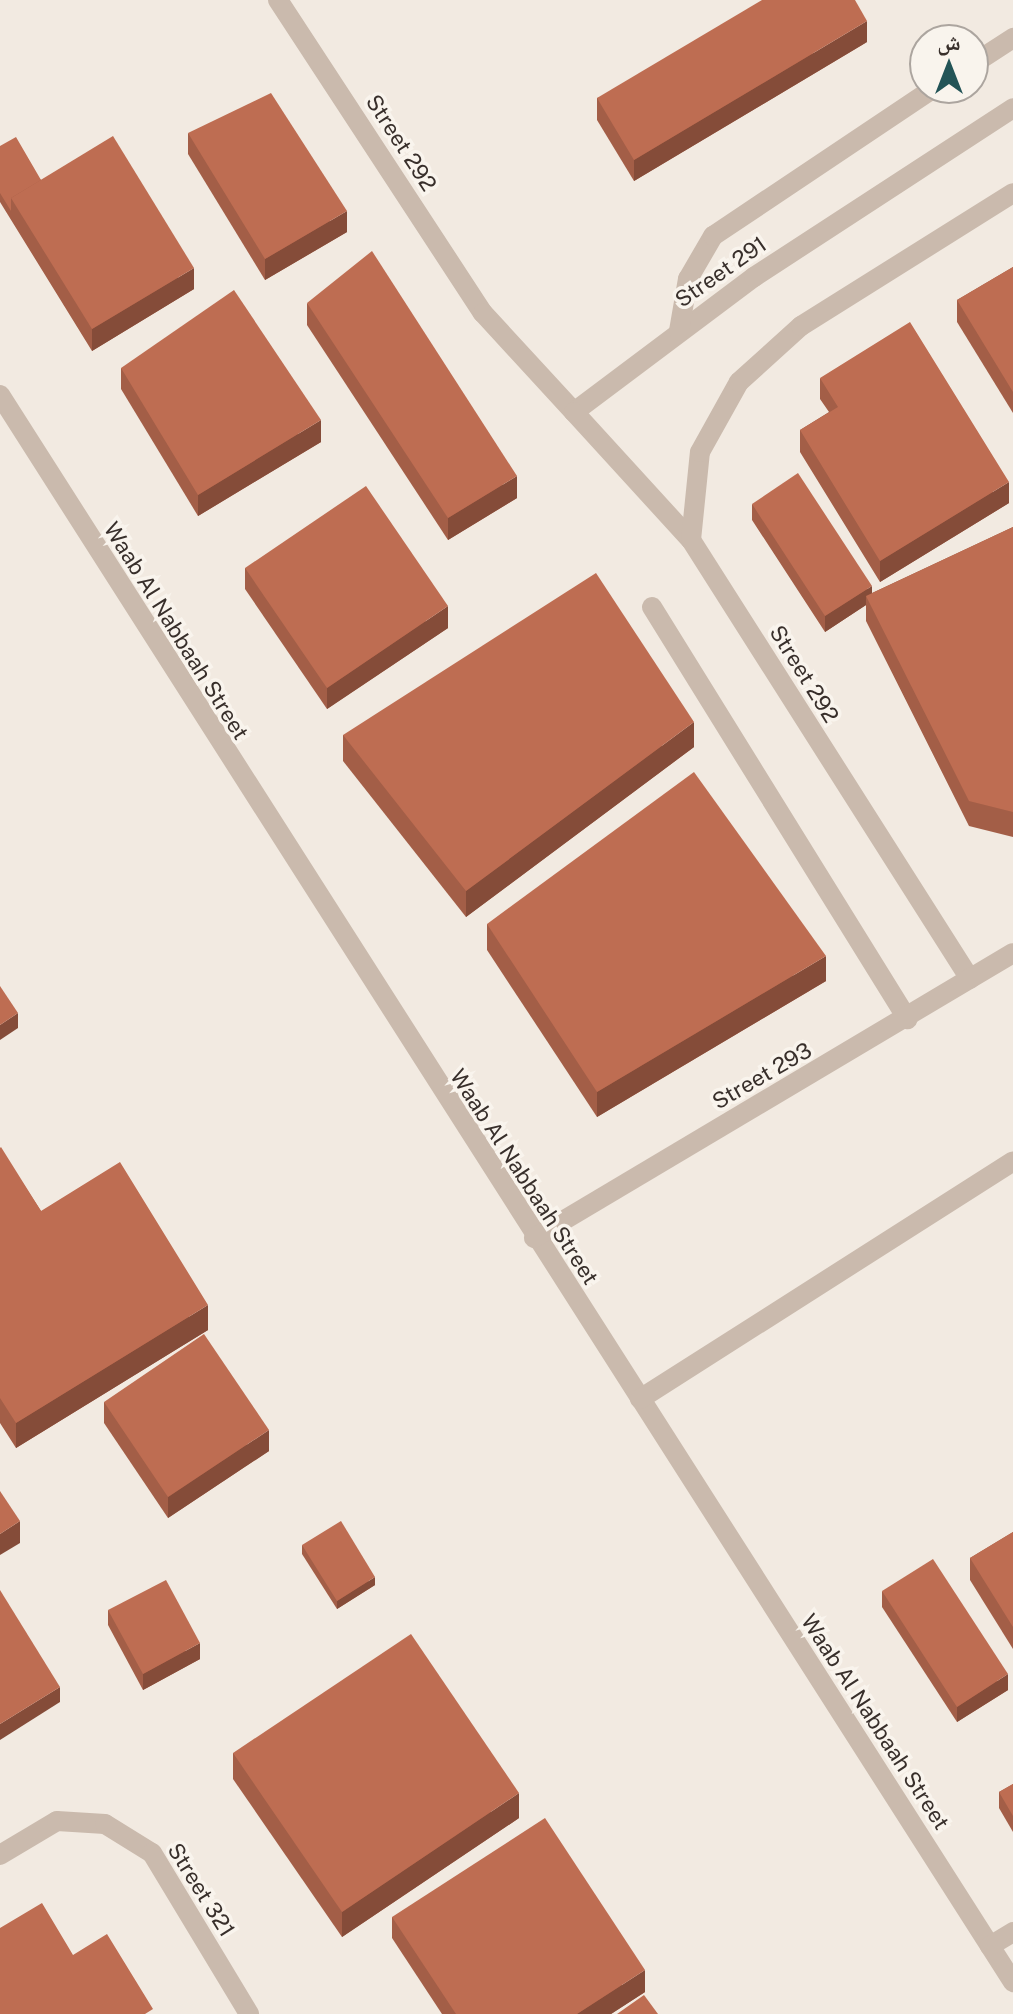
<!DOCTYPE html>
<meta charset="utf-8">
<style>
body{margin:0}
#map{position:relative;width:1013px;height:2014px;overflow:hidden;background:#f2eae1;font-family:"Public Sans","Noto Naskh Arabic",sans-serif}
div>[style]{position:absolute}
.minor>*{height:20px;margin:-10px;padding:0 10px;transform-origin:10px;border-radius:10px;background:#cabaad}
.wall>*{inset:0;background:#a35e47}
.shaded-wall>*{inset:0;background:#854c39}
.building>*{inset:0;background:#be6d52}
span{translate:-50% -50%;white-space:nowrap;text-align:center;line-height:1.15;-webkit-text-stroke:7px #f9f4ed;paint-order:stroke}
.street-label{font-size:22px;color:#382f2b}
.north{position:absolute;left:909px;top:24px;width:80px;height:80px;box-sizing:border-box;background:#f9f4ed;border:2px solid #aca59f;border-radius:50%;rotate:0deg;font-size:22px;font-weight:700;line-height:32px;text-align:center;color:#382f2b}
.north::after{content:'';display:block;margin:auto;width:28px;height:36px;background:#235457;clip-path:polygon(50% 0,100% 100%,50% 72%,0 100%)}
</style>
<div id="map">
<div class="minor">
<div style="left:278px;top:0;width:374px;rotate:56.8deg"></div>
<div style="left:483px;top:313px;width:134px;rotate:47.4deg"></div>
<div style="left:574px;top:412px;width:225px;rotate:-36.9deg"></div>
<div style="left:754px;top:277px;width:309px;rotate:-33.1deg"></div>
<div style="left:973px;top:64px;width:48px;rotate:-33deg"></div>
<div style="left:679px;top:331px;width:53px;rotate:-80.2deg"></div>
<div style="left:688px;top:279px;width:50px;rotate:-59.8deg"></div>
<div style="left:713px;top:236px;width:266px;rotate:-33.8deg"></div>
<div style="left:0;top:395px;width:1883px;rotate:57.45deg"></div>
<div style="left:574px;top:412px;width:173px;rotate:47.6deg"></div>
<div style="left:691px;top:540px;width:520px;rotate:57.56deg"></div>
<div style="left:691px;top:540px;width:88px;rotate:-84.2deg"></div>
<div style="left:700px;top:452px;width:80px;rotate:-60.9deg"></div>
<div style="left:739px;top:382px;width:84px;rotate:-42.1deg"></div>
<div style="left:801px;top:326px;width:250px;rotate:-32.1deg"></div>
<div style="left:652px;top:607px;width:485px;rotate:58.2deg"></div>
<div style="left:534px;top:1238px;width:557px;rotate:-30.75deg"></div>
<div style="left:640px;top:1399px;width:442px;rotate:-32.5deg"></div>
<div style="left:0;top:1855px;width:66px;rotate:-30.8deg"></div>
<div style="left:57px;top:1821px;width:48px;rotate:3.6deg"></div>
<div style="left:105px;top:1824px;width:55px;rotate:31.7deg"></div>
<div style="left:152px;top:1853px;width:188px;rotate:58.9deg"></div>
<div style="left:990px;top:1946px;width:27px;rotate:-31deg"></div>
</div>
<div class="wall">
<div style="clip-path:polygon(867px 42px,634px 181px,597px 120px,597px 98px)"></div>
<div style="clip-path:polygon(188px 133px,347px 232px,265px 280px,188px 154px)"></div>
<div style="clip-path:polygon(0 146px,41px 180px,194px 289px,92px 351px,0 202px)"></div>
<div style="clip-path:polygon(1013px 267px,1013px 413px,957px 322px,957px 300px)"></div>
<div style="clip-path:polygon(307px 303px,517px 498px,448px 540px,307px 325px)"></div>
<div style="clip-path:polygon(121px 368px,321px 442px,198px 516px,121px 389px)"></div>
<div style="clip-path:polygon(820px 378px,1009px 503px,880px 582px,800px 452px,800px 430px,829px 412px,820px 399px)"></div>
<div style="clip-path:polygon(752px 504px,872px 593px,1013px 527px,1013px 837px,969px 826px,866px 621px,866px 605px,825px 632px,752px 520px)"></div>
<div style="clip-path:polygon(245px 568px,448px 628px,327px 709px,245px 589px)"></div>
<div style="clip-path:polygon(343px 735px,694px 747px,466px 917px,343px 761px)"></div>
<div style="clip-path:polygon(487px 924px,826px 981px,597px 1117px,487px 950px)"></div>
<div style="clip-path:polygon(0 1148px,41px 1211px,208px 1330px,16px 1448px,0 1423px)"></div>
<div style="clip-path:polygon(104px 1402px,269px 1451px,168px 1518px,104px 1423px)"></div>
<div style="clip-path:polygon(1013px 1532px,1013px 1649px,970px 1580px,970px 1558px)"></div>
<div style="clip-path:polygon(302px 1545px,375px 1585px,337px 1609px,302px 1554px)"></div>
<div style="clip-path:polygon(882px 1591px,1008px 1690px,957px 1722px,882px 1607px)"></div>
<div style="clip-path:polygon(108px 1610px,200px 1659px,143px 1690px,108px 1625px)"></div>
<div style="clip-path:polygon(233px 1753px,519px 1818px,342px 1937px,233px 1779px)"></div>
<div style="clip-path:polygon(1013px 1784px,1013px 1832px,999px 1808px,999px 1792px)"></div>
<div style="clip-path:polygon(392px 1917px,645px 1992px,611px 2014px,442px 2014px,392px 1938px)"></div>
</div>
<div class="shaded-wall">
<div style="clip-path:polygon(867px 21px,867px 42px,634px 181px,634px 160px)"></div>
<div style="clip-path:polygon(347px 211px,347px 232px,265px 280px,265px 259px)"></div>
<div style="clip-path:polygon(194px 268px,194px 289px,92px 351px,92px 329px)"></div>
<div style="clip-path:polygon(321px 420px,321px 442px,198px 516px,198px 495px)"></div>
<div style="clip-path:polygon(517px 476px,517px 498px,448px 540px,448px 518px)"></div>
<div style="clip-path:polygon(1009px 482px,1009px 503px,880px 582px,880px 561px)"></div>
<div style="clip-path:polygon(872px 586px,872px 601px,866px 596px,866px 605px,825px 632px,825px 616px)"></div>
<div style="clip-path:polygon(448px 606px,448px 628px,327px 709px,327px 688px)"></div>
<div style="clip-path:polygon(694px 722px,694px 747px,466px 917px,466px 891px)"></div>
<div style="clip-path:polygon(826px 956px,826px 981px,597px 1117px,597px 1092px)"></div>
<div style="clip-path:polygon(18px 1013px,18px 1028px,0 1040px,0 1025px)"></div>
<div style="clip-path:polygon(208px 1305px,208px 1330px,16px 1448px,16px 1423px)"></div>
<div style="clip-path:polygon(269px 1430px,269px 1451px,168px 1518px,168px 1497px)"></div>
<div style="clip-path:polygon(20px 1521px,20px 1543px,0 1555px,0 1534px)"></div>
<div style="clip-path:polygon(375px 1577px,375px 1585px,337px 1609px,337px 1601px)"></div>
<div style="clip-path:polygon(200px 1643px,200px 1659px,143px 1690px,143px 1674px)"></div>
<div style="clip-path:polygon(1008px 1674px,1008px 1690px,957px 1722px,957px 1707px)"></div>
<div style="clip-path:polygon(60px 1687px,60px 1702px,0 1740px,0 1724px)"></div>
<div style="clip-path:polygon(519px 1793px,519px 1818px,342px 1937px,342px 1912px)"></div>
<div style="clip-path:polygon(645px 1970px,645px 1992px,611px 2014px,577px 2014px)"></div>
</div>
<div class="building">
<div style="clip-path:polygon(762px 0,855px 0,867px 21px,634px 160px,597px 98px)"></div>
<div style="clip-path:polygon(271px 93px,347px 211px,265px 259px,188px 133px)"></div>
<div style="clip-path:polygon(113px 136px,194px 268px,92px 329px,11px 198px)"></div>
<div style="clip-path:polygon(16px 137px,41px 180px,11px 198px,11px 211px,0 193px,0 146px)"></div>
<div style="clip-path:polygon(372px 251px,517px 476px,448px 518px,307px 303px)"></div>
<div style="clip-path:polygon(1013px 267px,1013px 392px,957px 300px)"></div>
<div style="clip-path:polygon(234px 290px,321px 420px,198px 495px,121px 368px)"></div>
<div style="clip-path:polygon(910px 322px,1009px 482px,880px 561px,800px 430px,838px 407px,820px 378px)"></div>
<div style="clip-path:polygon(798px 473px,872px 586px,825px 616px,752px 504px)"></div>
<div style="clip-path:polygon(366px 486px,448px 606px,327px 688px,245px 568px)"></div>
<div style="clip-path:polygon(1013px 527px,1013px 812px,969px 801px,866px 596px)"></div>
<div style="clip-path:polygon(596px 573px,694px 722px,466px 891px,343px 735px)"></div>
<div style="clip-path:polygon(694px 772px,826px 956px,597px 1092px,487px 924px)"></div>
<div style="clip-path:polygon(0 986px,18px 1013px,0 1025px)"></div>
<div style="clip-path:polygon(1px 1147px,41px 1211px,120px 1162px,208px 1305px,16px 1423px,0 1398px,0 1148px)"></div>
<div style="clip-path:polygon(204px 1334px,269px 1430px,168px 1497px,104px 1402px)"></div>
<div style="clip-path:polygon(0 1491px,20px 1521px,0 1534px)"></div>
<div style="clip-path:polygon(341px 1521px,375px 1577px,337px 1601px,302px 1545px)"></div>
<div style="clip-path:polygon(1013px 1532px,1013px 1627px,970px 1558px)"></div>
<div style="clip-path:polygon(933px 1559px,1008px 1674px,957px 1707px,882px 1591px)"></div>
<div style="clip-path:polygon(166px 1580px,200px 1643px,143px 1674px,108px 1610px)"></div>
<div style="clip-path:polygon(0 1590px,60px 1687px,0 1724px)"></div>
<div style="clip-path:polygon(411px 1634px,519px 1793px,342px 1912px,233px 1753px)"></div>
<div style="clip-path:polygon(1013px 1784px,1013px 1816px,999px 1792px)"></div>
<div style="clip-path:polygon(545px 1818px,645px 1970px,577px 2014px,456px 2014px,392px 1917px)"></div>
<div style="clip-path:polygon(42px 1903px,73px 1955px,107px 1934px,153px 2009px,145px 2014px,0 2014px,0 1928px)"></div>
<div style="clip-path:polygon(644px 1995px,658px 2014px,617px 2014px)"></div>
</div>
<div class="street-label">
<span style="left:401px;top:143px;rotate:57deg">Street 292</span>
<span style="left:721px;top:272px;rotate:-35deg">Street 291</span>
<span style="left:176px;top:631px;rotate:58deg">Waab Al Nabbaah Street</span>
<span style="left:804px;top:674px;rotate:58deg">Street 292</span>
<span style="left:762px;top:1076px;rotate:-30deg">Street 293</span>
<span style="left:524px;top:1177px;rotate:57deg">Waab Al Nabbaah Street</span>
<span style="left:875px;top:1722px;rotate:57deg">Waab Al Nabbaah Street</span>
<span style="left:201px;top:1890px;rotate:58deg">Street 321</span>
</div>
<div class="north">ش</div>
</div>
